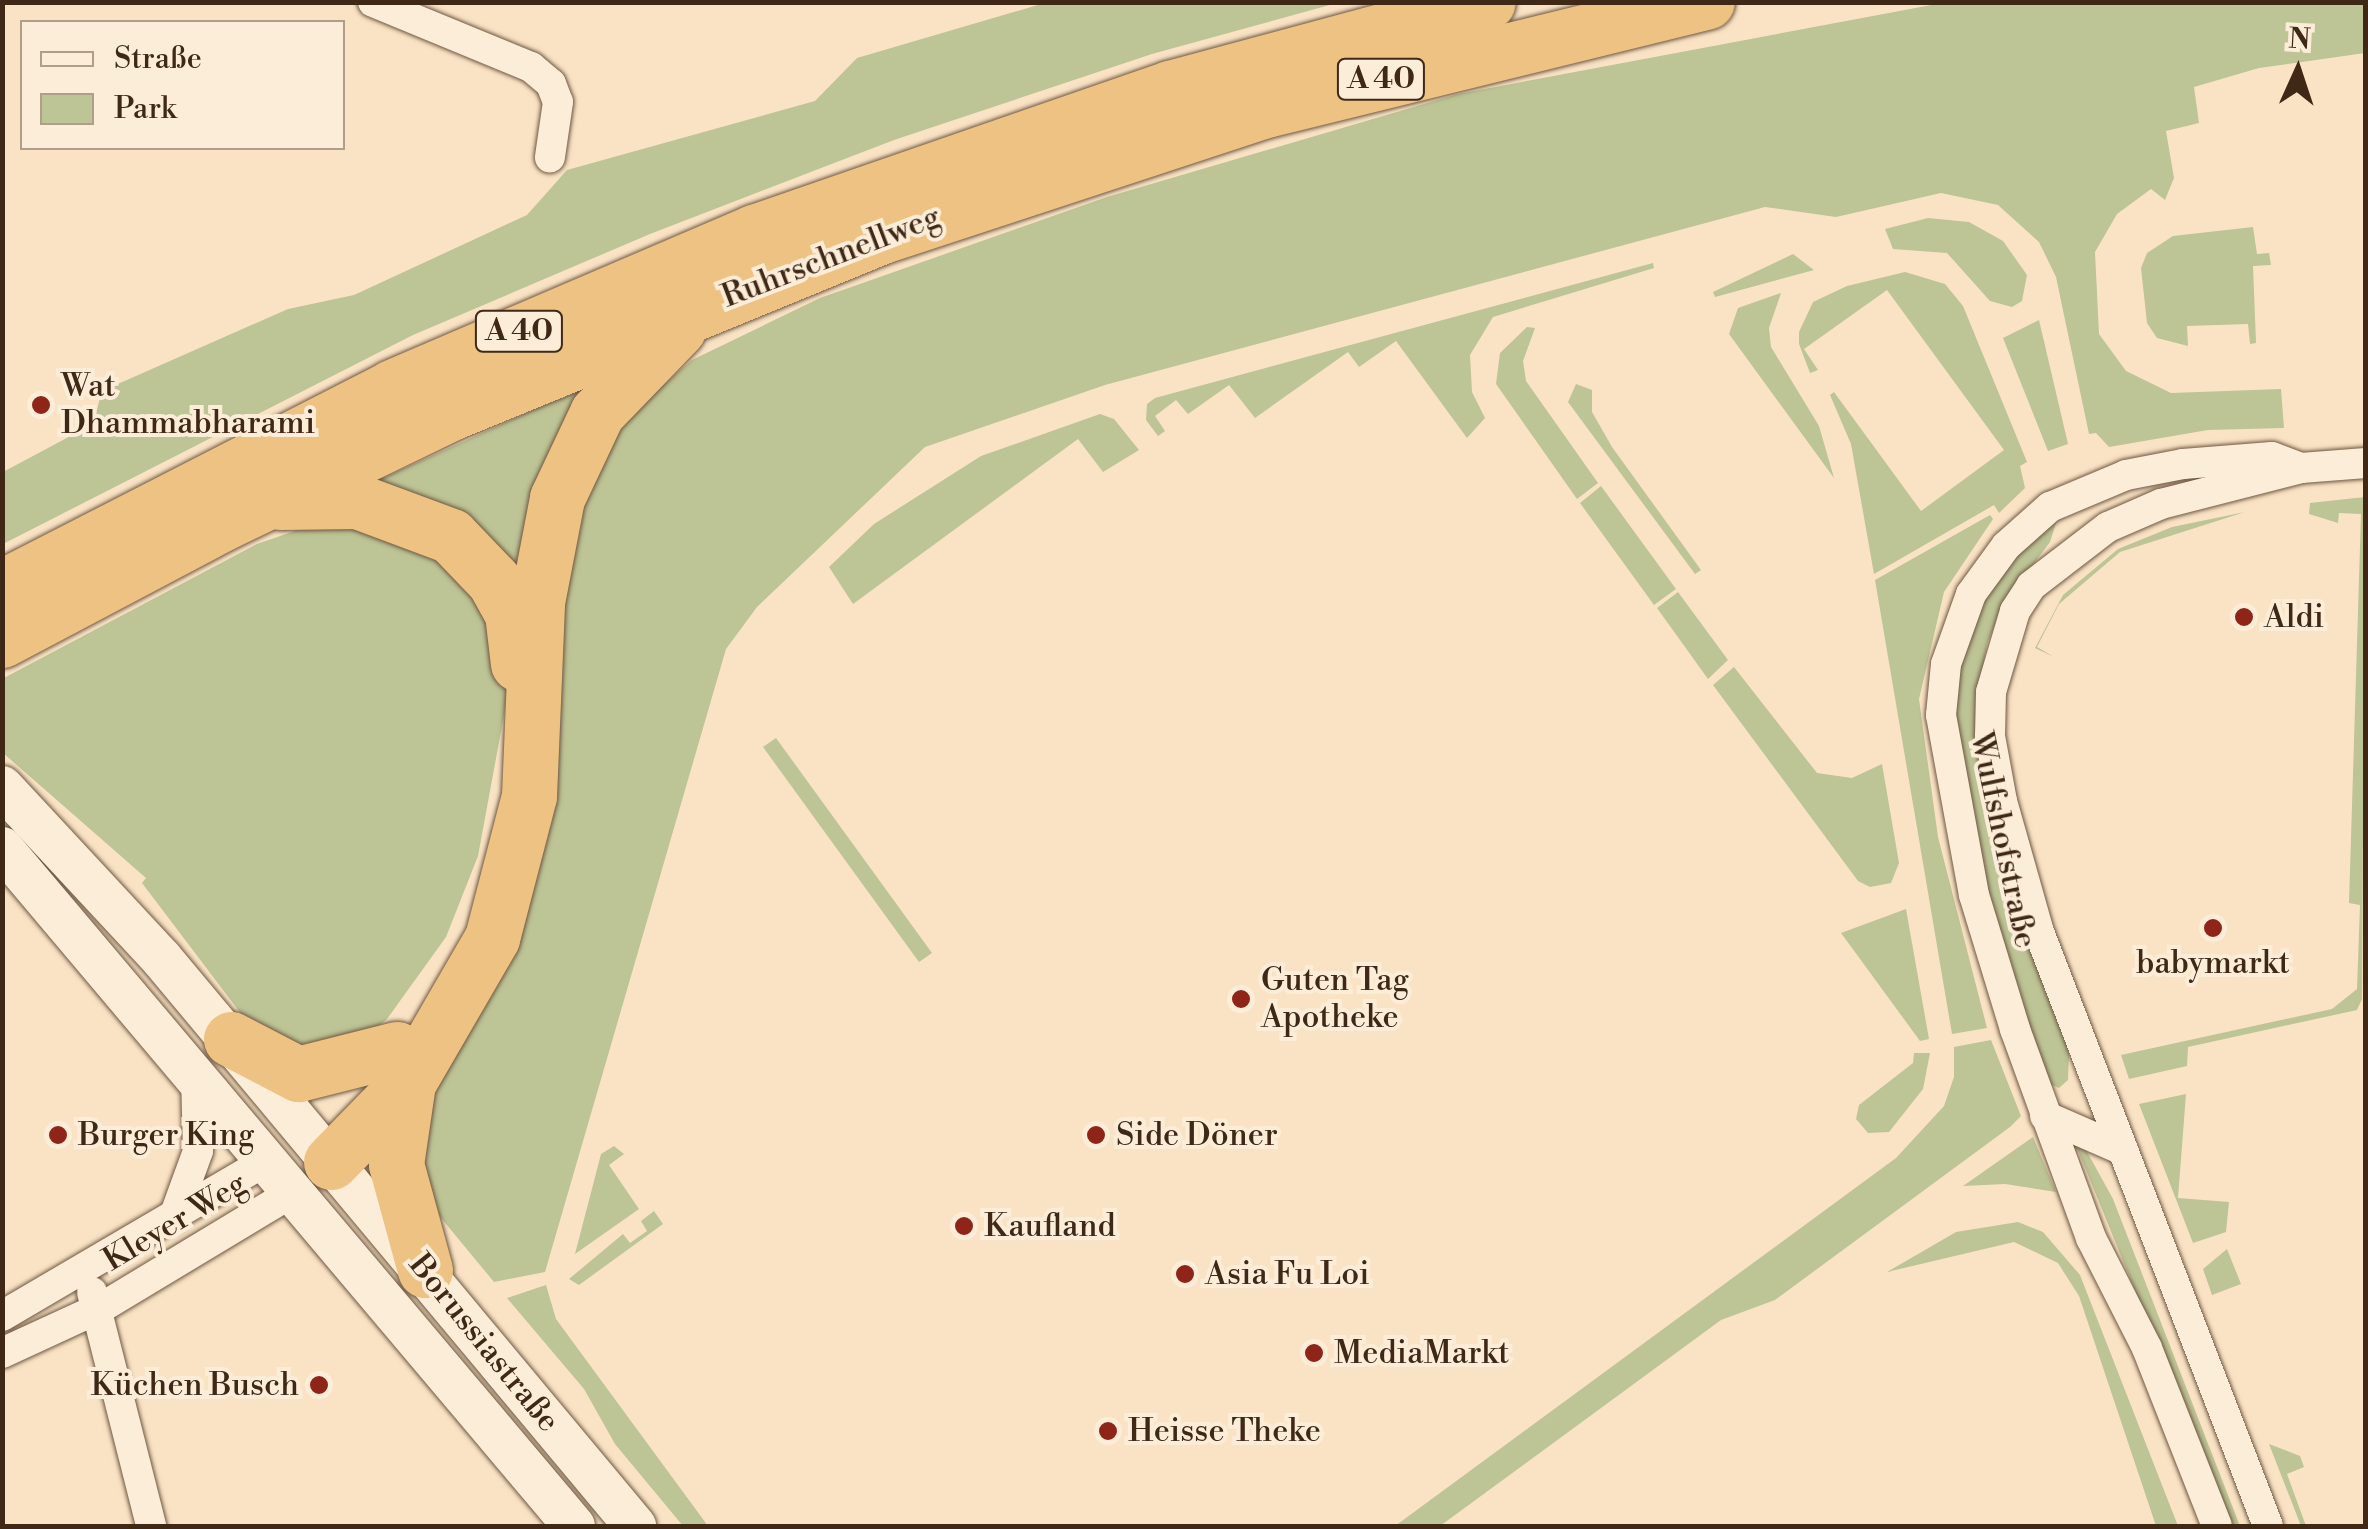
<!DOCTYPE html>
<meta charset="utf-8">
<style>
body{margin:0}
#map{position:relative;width:2368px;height:1529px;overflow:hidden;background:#fae3c4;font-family:"Libre Bodoni",serif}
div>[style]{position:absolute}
.green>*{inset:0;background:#bdc495}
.roads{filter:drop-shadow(0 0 2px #6e5742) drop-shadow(0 0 2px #6e5742)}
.street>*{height:30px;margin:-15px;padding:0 15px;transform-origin:15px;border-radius:15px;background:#fcedd9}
.secondary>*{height:42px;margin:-21px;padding:0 21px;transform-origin:21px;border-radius:21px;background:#fcedd9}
.highway>*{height:55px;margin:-27.5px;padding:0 27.5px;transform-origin:27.5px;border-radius:27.5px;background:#edc282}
.dots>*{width:28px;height:28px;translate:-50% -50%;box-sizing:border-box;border:5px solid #fcedd9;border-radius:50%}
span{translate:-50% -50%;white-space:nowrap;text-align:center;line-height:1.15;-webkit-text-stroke:8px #fcedd9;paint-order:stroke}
.shield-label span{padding:2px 8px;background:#fcedd9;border:2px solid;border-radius:8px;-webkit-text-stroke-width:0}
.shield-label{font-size:30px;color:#3f2816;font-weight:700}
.street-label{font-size:32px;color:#3f2816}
.poi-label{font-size:32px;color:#3f2816}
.left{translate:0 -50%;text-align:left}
.right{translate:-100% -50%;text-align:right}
.frame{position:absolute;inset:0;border:5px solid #3f2816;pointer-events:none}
.legend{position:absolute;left:20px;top:20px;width:325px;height:130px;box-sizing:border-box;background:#fcedd9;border:2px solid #b09e8b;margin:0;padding:12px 18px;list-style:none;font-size:30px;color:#3f2816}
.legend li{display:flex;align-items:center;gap:20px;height:50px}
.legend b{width:50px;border:2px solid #b09e8b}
.north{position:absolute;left:2248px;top:20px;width:100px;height:100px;-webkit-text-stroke:8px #fcedd9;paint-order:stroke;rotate:3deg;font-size:28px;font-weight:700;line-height:40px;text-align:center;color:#3f2816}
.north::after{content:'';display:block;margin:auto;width:35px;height:45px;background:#3f2816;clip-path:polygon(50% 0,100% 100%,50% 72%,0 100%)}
</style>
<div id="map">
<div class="green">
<div style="clip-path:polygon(1048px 2px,1337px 3px,1152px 54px,894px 140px,650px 234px,413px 335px,3px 544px,3px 472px,93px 424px,102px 391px,288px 309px,354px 295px,527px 215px,567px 170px,815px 101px,857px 58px)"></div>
<div style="clip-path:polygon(1942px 3px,2365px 3px,2365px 53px,2259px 68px,2194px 87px,2199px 123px,2166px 131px,2174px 178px,2165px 200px,2151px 189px,2117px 214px,2095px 252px,2099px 334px,2126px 371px,2171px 393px,2281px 389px,2284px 428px,2208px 430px,2109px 447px,2096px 433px,2089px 434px,2056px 277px,2039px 242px,1998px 205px,1941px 193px,1836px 217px,1765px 207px,1105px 385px,925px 447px,757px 607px,726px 649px,545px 1272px,494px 1282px,432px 1207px,413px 1120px,461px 1021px,558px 567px,617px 425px,692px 360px,820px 298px,1107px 197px,1458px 94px)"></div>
<div style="clip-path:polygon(1928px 218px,1969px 222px,2003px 241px,2027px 275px,2022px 301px,2012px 307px,1990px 301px,1947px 253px,1893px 249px,1885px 229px)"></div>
<div style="clip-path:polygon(2253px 227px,2257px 254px,2269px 253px,2271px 265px,2253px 266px,2256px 343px,2250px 344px,2248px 324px,2187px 326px,2188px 346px,2157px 338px,2147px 323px,2141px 268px,2147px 253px,2173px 236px)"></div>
<div style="clip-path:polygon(1793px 254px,1814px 270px,1715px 297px,1713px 292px)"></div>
<div style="clip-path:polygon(1653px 263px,1654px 268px,1493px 317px,1470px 355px,1472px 392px,1485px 418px,1467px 438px,1396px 341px,1359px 367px,1348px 352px,1255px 418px,1229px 385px,1188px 414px,1176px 400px,1155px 416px,1165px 431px,1158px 436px,1146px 420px,1147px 404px,1155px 398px)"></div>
<div style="clip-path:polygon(1905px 272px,1945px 284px,1963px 306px,2027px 462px,2020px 466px,2025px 488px,1999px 513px,1994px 505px,1874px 574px,1851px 444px,1830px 395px,1834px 392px,1921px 511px,2004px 450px,1887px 290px,1804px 349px,1818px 370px,1810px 373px,1799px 344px,1799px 332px,1813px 302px,1847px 286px)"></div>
<div style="clip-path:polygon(1781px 293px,1769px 328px,1771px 347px,1819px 426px,1834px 478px,1729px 334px,1738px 308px)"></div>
<div style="clip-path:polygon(2039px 320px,2068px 444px,2048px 451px,2003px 338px)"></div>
<div style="clip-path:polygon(1527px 327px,1535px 328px,1523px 361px,1526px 381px,1598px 483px,1577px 499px,1496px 384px,1500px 353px)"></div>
<div style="clip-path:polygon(619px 374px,528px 629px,352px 492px,531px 411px)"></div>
<div style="clip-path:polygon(1576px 384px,1592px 390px,1592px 412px,1612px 447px,1701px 570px,1695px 574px,1568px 402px)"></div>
<div style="clip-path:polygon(1100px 414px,1114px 419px,1139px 450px,1103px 472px,1078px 439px,853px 604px,829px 567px,874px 524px,981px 456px)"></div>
<div style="clip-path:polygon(1601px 486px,1676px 589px,1654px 605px,1580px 503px)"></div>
<div style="clip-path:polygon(2365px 497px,2362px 999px,2357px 1010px,2188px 1047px,2187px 1066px,2129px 1079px,2121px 1055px,2332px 1009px,2357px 989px,2360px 905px,2349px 903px,2361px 514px,2339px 513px,2338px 523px,2309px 514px,2310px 503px)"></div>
<div style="clip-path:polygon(2245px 512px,2120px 552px,2059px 604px,2037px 647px,2054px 657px,2035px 648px,2063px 595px,2118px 549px,2172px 527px)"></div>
<div style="clip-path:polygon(1990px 515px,1993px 519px,1944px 592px,1919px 699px,1938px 837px,1987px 1028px,1952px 1034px,1875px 580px)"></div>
<div style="clip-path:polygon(374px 520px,482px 589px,509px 688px,478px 856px,446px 937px,387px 1019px,355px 1046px,318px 1054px,248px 1023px,142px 883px,146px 878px,3px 753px,2px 679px,257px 544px,318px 523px)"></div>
<div style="clip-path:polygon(2057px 520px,2050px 542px,2003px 605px,1987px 644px,1976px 707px,2069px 1053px,2068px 1080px,2059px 1088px,2047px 1083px,1988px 889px,1955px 714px,1960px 659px,1981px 603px,2013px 557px)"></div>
<div style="clip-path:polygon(1678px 592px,1728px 660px,1708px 679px,1657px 608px)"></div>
<div style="clip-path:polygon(1734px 667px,1817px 773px,1852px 778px,1882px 764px,1899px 863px,1891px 883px,1870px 887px,1858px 881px,1713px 685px)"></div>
<div style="clip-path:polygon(776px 738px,932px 953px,919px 962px,763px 747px)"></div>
<div style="clip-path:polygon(1906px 909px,1929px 1039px,1920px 1041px,1841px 933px)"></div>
<div style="clip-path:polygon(1991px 1040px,2021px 1116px,2010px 1127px,1775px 1300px,1721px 1320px,1440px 1526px,1395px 1526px,1896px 1158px,1944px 1106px,1954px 1077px,1954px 1047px)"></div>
<div style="clip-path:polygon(1914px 1053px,1930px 1053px,1923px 1089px,1889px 1132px,1868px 1133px,1856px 1119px,1859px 1105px,1913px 1063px)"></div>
<div style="clip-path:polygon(2186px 1094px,2178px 1198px,2229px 1202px,2226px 1232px,2193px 1243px,2139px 1104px)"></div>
<div style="clip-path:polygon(2033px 1137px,2056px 1192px,2005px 1184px,1963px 1186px)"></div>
<div style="clip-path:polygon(2073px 1138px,2085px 1148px,2113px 1199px,2240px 1526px,2231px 1526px)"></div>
<div style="clip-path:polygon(614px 1146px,624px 1154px,609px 1165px,639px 1209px,575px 1254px,601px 1154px)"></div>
<div style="clip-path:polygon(654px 1211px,663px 1224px,579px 1285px,569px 1279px,623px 1234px,630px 1243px,647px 1231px,641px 1221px)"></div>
<div style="clip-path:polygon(2018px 1222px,2043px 1232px,2080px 1275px,2178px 1526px,2156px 1526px,2079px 1296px,2058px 1263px,2014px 1242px,1887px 1272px,1956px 1232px)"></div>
<div style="clip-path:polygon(2227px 1249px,2241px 1284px,2212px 1295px,2203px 1269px)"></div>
<div style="clip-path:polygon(546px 1285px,556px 1319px,708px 1526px,683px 1526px,615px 1444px,584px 1389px,507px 1298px)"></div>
<div style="clip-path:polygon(2269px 1444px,2300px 1456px,2304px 1467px,2287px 1474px,2306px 1526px,2301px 1526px)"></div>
</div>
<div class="roads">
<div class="street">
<div style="left:373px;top:2px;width:171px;rotate:22.4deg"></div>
<div style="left:531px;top:67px;width:26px;rotate:40deg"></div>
<div style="left:551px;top:84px;width:19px;rotate:69deg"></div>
<div style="left:558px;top:102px;width:56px;rotate:98.3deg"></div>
<div style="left:2045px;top:1116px;width:85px;rotate:23.6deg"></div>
<div style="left:174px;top:1217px;width:70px;rotate:-70deg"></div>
<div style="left:198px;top:1151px;width:76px;rotate:-91.5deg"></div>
<div style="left:92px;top:1292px;width:241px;rotate:75.8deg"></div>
<div style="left:2px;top:1316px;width:308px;rotate:-30.4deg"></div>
<div style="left:2px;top:1353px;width:112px;rotate:-24.7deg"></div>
<div style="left:104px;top:1306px;width:221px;rotate:-31.1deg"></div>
<div style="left:2217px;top:1526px;width:191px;rotate:-111.5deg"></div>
<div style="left:2147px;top:1348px;width:123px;rotate:-117deg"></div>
<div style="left:2091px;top:1238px;width:222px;rotate:-110deg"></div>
<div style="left:2015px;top:1029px;width:140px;rotate:-107deg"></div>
<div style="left:1974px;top:895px;width:183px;rotate:-100.4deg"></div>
<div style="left:1941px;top:715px;width:51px;rotate:-84.4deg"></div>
<div style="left:1946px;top:664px;width:74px;rotate:-70.3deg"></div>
<div style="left:1971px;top:594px;width:59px;rotate:-53.9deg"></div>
<div style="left:2006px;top:546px;width:59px;rotate:-41.6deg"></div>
<div style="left:2050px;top:507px;width:82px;rotate:-22.8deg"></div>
<div style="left:2126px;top:475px;width:58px;rotate:-10.9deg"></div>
<div style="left:2183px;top:464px;width:89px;rotate:-4.5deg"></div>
<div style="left:2272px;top:457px;width:31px;rotate:21deg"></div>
<div style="left:2268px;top:1526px;width:637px;rotate:-111.08deg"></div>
<div style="left:2039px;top:932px;width:136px;rotate:-105.8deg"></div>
<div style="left:2002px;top:801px;width:66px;rotate:-100.5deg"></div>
<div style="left:1990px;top:736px;width:44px;rotate:-88.7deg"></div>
<div style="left:1991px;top:692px;width:84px;rotate:-73.5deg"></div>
<div style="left:2015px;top:611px;width:30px;rotate:-57deg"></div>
<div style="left:2031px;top:586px;width:97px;rotate:-37.5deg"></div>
<div style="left:2108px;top:527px;width:58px;rotate:-23.5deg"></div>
<div style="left:2161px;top:504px;width:145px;rotate:-14.4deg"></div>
<div style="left:2301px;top:468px;width:65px;rotate:-4.4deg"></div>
</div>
<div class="secondary">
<div style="left:2px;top:787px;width:233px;rotate:47.1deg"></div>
<div style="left:161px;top:958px;width:740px;rotate:50.15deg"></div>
<div style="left:2px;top:848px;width:887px;rotate:49.85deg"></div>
</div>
<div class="highway">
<div style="left:280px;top:502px;width:77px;rotate:-0.7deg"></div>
<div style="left:357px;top:501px;width:100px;rotate:20.4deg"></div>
<div style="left:451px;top:536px;width:62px;rotate:46.3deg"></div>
<div style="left:494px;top:581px;width:37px;rotate:61deg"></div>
<div style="left:512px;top:613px;width:51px;rotate:83.3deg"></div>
<div style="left:2px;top:587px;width:438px;rotate:-27.1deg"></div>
<div style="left:392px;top:387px;width:394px;rotate:-23.2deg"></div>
<div style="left:754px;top:232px;width:440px;rotate:-19.1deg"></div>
<div style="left:1170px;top:88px;width:329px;rotate:-15.1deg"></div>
<div style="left:2px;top:640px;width:248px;rotate:-27.9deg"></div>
<div style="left:221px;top:524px;width:258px;rotate:-25.8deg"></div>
<div style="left:453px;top:412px;width:461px;rotate:-22.3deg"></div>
<div style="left:879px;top:237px;width:407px;rotate:-18.2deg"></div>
<div style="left:1266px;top:110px;width:454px;rotate:-13.8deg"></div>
<div style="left:231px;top:1039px;width:76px;rotate:27.6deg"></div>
<div style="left:298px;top:1074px;width:102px;rotate:-14.2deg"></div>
<div style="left:408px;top:1083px;width:82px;rotate:98.4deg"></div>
<div style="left:396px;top:1164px;width:110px;rotate:74.7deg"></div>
<div style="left:331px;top:1162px;width:110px;rotate:-45.7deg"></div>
<div style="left:408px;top:1083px;width:168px;rotate:-59.9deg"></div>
<div style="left:492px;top:938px;width:147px;rotate:-75.4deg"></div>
<div style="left:529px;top:796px;width:194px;rotate:-87.6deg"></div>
<div style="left:537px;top:602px;width:106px;rotate:-79.1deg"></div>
<div style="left:557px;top:498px;width:94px;rotate:-64.8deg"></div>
<div style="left:597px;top:413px;width:117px;rotate:-46deg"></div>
</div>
</div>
<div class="dots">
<div style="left:41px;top:405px;background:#8f2418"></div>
<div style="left:2244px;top:617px;background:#8f2418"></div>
<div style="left:2213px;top:928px;background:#8f2418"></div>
<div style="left:1241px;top:999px;background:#8f2418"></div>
<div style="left:58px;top:1135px;background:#8f2418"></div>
<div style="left:1096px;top:1135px;background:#8f2418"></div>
<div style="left:964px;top:1226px;background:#8f2418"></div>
<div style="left:1185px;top:1274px;background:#8f2418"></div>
<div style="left:1314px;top:1353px;background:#8f2418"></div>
<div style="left:319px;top:1385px;background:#8f2418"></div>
<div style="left:1108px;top:1431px;background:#8f2418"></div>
</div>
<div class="shield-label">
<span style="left:1381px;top:79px">A 40</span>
<span style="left:519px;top:331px">A 40</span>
</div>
<div class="street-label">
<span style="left:831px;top:257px;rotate:-21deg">Ruhrschnellweg</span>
<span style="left:2003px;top:840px;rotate:78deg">Wulfshofstraße</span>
<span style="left:175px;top:1222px;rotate:-31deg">Kleyer Weg</span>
<span style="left:484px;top:1343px;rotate:51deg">Borussiastraße</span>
</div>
<div class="poi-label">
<span class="left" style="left:61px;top:405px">Wat<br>Dhammabharami</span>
<span class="left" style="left:2264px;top:617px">Aldi</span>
<span style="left:2213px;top:963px">babymarkt</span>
<span class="left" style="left:1261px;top:999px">Guten Tag<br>Apotheke</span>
<span class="left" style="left:78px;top:1135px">Burger King</span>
<span class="left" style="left:1116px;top:1135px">Side Döner</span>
<span class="left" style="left:984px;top:1226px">Kaufland</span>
<span class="left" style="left:1205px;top:1274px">Asia Fu Loi</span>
<span class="left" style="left:1334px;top:1353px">MediaMarkt</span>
<span class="right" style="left:299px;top:1385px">Küchen Busch</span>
<span class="left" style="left:1128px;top:1431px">Heisse Theke</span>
</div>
<div class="frame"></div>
<ul class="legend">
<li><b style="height:12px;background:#fcedd9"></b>Straße</li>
<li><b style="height:28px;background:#bdc495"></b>Park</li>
</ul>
<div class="north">N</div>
</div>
